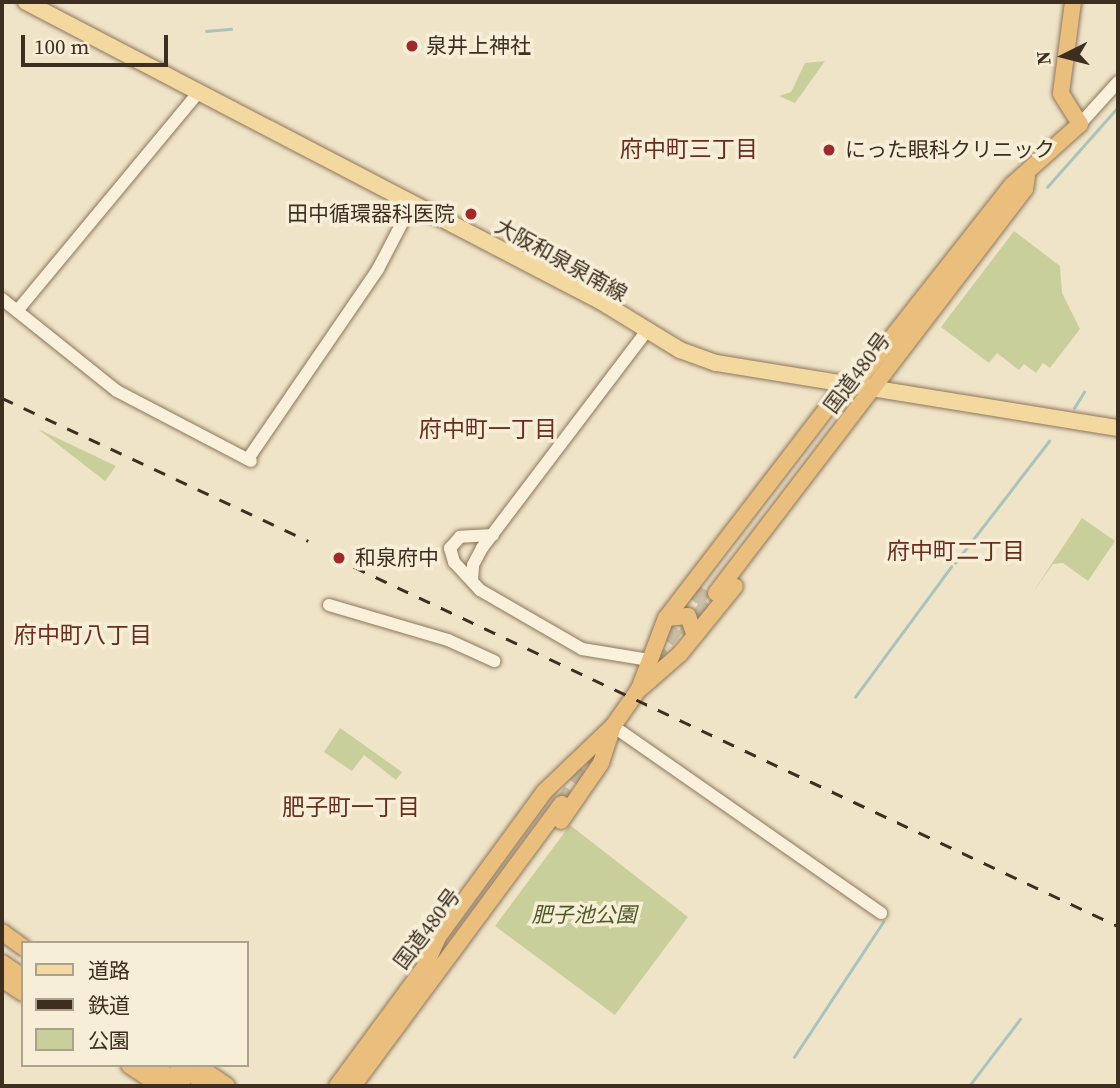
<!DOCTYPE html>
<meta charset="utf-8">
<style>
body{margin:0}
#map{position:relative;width:1120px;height:1088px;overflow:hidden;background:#f0e4c8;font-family:"Source Serif 4","Noto Sans JP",serif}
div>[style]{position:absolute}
.green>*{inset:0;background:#c9cf9b}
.stream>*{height:2.5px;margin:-1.25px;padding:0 1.25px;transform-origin:1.25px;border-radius:1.25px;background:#a9c4bc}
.trunk-tunnel>*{height:16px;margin-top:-8px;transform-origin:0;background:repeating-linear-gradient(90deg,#ccc0a6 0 16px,transparent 0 24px)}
.roads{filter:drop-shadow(0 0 2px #8d765c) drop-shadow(0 0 2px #8d765c)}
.tertiary>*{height:12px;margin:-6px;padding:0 6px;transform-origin:6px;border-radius:6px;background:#faf1dc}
.primary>*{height:16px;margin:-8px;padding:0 8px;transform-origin:8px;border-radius:8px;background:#f3d9a0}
.trunk>*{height:16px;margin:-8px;padding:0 8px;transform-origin:8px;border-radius:8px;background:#eabe7c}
.rail>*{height:2.5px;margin-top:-1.25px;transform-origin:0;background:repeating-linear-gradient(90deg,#3d2e20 0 12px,transparent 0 24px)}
.dots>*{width:19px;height:19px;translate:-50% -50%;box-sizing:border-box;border:4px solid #f7eed8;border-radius:50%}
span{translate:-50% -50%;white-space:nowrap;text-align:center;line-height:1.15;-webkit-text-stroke:7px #f7eed8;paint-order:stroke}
.poi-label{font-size:21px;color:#3d2e20}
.left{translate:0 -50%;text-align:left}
.right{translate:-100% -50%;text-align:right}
.street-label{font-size:21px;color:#3d2e20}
.park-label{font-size:21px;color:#4d5a26;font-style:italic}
.neighbourhood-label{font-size:23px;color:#6b2e1e}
.frame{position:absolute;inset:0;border:4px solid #3d2e20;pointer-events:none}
.legend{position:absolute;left:21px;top:941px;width:228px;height:126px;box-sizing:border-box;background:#f7eed8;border:2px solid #ada18e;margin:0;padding:9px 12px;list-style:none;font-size:21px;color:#3d2e20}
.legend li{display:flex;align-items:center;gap:14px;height:35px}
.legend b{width:35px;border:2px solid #ada18e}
.north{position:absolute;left:1029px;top:21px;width:70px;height:70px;-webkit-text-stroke:5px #f7eed8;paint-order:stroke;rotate:264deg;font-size:19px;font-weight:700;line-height:28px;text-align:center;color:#3d2e20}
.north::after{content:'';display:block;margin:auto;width:24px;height:32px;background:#3d2e20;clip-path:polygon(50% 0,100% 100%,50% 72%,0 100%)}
.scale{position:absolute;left:21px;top:35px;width:147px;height:32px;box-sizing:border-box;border:4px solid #3d2e20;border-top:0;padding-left:9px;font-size:21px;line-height:24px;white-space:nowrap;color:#3d2e20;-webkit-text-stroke:5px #f7eed8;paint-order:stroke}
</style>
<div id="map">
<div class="green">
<div style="clip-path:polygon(825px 61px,795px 103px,779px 96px,791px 92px,805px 63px)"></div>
<div style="clip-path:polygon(1014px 231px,1060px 266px,1062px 293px,1080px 329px,1050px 368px,1043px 363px,1036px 373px,1024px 364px,1019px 370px,997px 353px,989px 363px,941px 327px)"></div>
<div style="clip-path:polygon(38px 429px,116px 466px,105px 481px)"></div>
<div style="clip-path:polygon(1082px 518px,1115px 541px,1088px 581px,1063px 563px,1053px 564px,1031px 595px)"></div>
<div style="clip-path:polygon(340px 728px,402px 772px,396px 780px,364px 755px,352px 771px,324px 752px)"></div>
<div style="clip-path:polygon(570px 825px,688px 917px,615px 1015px,495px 926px)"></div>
</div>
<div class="stream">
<div style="left:206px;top:31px;width:25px;rotate:-5deg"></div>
<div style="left:1047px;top:187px;width:107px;rotate:-48.4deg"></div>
<div style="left:1074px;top:408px;width:19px;rotate:-58deg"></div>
<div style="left:955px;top:563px;width:154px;rotate:-52.4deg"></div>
<div style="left:855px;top:697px;width:162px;rotate:-53.6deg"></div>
<div style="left:794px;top:1057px;width:162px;rotate:-56.6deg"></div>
<div style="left:969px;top:1086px;width:84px;rotate:-52.7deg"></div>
</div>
<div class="trunk-tunnel">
<div style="left:685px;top:636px;width:53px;rotate:-54.2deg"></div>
<div style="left:652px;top:660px;width:92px;rotate:-53.4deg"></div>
<div style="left:562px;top:804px;width:70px;rotate:-54.3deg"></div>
</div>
<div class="roads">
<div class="tertiary">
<div style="left:1080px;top:124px;width:57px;rotate:-47.9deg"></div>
<div style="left:2px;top:299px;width:147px;rotate:38.7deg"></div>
<div style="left:117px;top:391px;width:151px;rotate:27.6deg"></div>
<div style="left:17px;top:311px;width:285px;rotate:-50.3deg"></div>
<div style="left:248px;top:459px;width:230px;rotate:-55.6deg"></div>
<div style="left:378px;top:269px;width:73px;rotate:-62.4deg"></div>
<div style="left:493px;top:535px;width:33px;rotate:177deg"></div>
<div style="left:460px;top:537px;width:15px;rotate:132deg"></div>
<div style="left:450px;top:548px;width:15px;rotate:74deg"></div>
<div style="left:454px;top:562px;width:38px;rotate:47deg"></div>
<div style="left:480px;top:590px;width:118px;rotate:30deg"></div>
<div style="left:582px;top:649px;width:68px;rotate:9.3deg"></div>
<div style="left:472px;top:581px;width:16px;rotate:-86deg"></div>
<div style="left:473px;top:565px;width:19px;rotate:-62deg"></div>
<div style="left:482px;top:548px;width:270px;rotate:-52.8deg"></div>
<div style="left:329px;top:605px;width:124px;rotate:16.4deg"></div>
<div style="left:448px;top:640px;width:51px;rotate:24.5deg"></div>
<div style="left:613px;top:726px;width:327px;rotate:34.9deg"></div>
</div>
<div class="primary">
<div style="left:26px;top:2px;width:647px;rotate:27.52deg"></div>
<div style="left:600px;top:301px;width:94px;rotate:31.5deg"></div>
<div style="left:680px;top:350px;width:38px;rotate:20deg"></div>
<div style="left:716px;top:363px;width:407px;rotate:9.2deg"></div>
</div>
<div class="trunk">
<div style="left:849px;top:392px;width:263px;rotate:-51.8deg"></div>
<div style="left:1012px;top:185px;width:91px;rotate:-41.9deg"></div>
<div style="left:1080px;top:124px;width:36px;rotate:-122deg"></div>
<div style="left:1061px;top:93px;width:92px;rotate:-82.5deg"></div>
<div style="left:716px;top:593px;width:509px;rotate:-52.59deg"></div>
<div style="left:1025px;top:189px;width:13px;rotate:-81deg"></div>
<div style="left:666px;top:618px;width:22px;rotate:-5deg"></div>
<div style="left:688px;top:616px;width:21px;rotate:71deg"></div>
<div style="left:641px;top:688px;width:52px;rotate:-41.1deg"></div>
<div style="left:680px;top:654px;width:87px;rotate:-51deg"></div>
<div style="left:561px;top:821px;width:70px;rotate:-55.4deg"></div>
<div style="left:601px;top:763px;width:39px;rotate:-72deg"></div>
<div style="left:2px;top:932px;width:26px;rotate:36deg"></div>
<div style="left:2px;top:963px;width:25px;rotate:34deg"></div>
<div style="left:423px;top:971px;width:37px;rotate:-66deg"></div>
<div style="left:438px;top:937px;width:180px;rotate:-53.8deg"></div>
<div style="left:544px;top:792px;width:95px;rotate:-43.7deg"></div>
<div style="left:613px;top:726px;width:45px;rotate:-54.9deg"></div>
<div style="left:639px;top:689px;width:76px;rotate:-69.2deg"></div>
<div style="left:666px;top:618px;width:275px;rotate:-52.5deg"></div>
<div style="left:833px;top:400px;width:27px;rotate:-36deg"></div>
<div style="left:2px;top:979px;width:25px;rotate:34deg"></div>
<div style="left:129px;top:1065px;width:37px;rotate:34deg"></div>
<div style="left:152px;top:1065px;width:37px;rotate:34deg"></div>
<div style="left:178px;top:1065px;width:37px;rotate:34deg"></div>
<div style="left:202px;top:1069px;width:30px;rotate:34deg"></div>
<div style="left:337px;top:1086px;width:152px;rotate:-53.6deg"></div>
<div style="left:353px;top:1086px;width:351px;rotate:-53.5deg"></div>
</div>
</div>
<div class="rail">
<div style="left:2px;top:398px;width:338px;rotate:25deg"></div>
<div style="left:354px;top:567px;width:844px;rotate:25.17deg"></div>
</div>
<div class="dots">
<div style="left:412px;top:46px;background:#9e2a2b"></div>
<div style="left:829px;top:150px;background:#9e2a2b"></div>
<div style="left:471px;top:214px;background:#9e2a2b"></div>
<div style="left:339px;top:558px;background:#9e2a2b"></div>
</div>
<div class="poi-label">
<span class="left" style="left:426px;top:46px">泉井上神社</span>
<span class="left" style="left:845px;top:150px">にった眼科クリニック</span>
<span class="right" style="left:455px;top:214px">田中循環器科医院</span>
<span class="left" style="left:355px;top:558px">和泉府中</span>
</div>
<div class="street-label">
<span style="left:561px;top:260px;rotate:29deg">大阪和泉泉南線</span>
<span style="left:857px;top:373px;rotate:-53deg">国道480号</span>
<span style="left:427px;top:929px;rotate:-53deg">国道480号</span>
</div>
<div class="park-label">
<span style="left:584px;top:915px">肥子池公園</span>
</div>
<div class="neighbourhood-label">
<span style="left:689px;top:149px">府中町三丁目</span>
<span style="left:488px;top:429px">府中町一丁目</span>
<span style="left:956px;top:551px">府中町二丁目</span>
<span style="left:83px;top:635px">府中町八丁目</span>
<span style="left:351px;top:807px">肥子町一丁目</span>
</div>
<div class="frame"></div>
<ul class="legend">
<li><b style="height:9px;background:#f3d9a0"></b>道路</li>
<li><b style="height:9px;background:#3d2e20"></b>鉄道</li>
<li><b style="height:19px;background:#c9cf9b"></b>公園</li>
</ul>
<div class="north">N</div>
<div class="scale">100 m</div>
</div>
